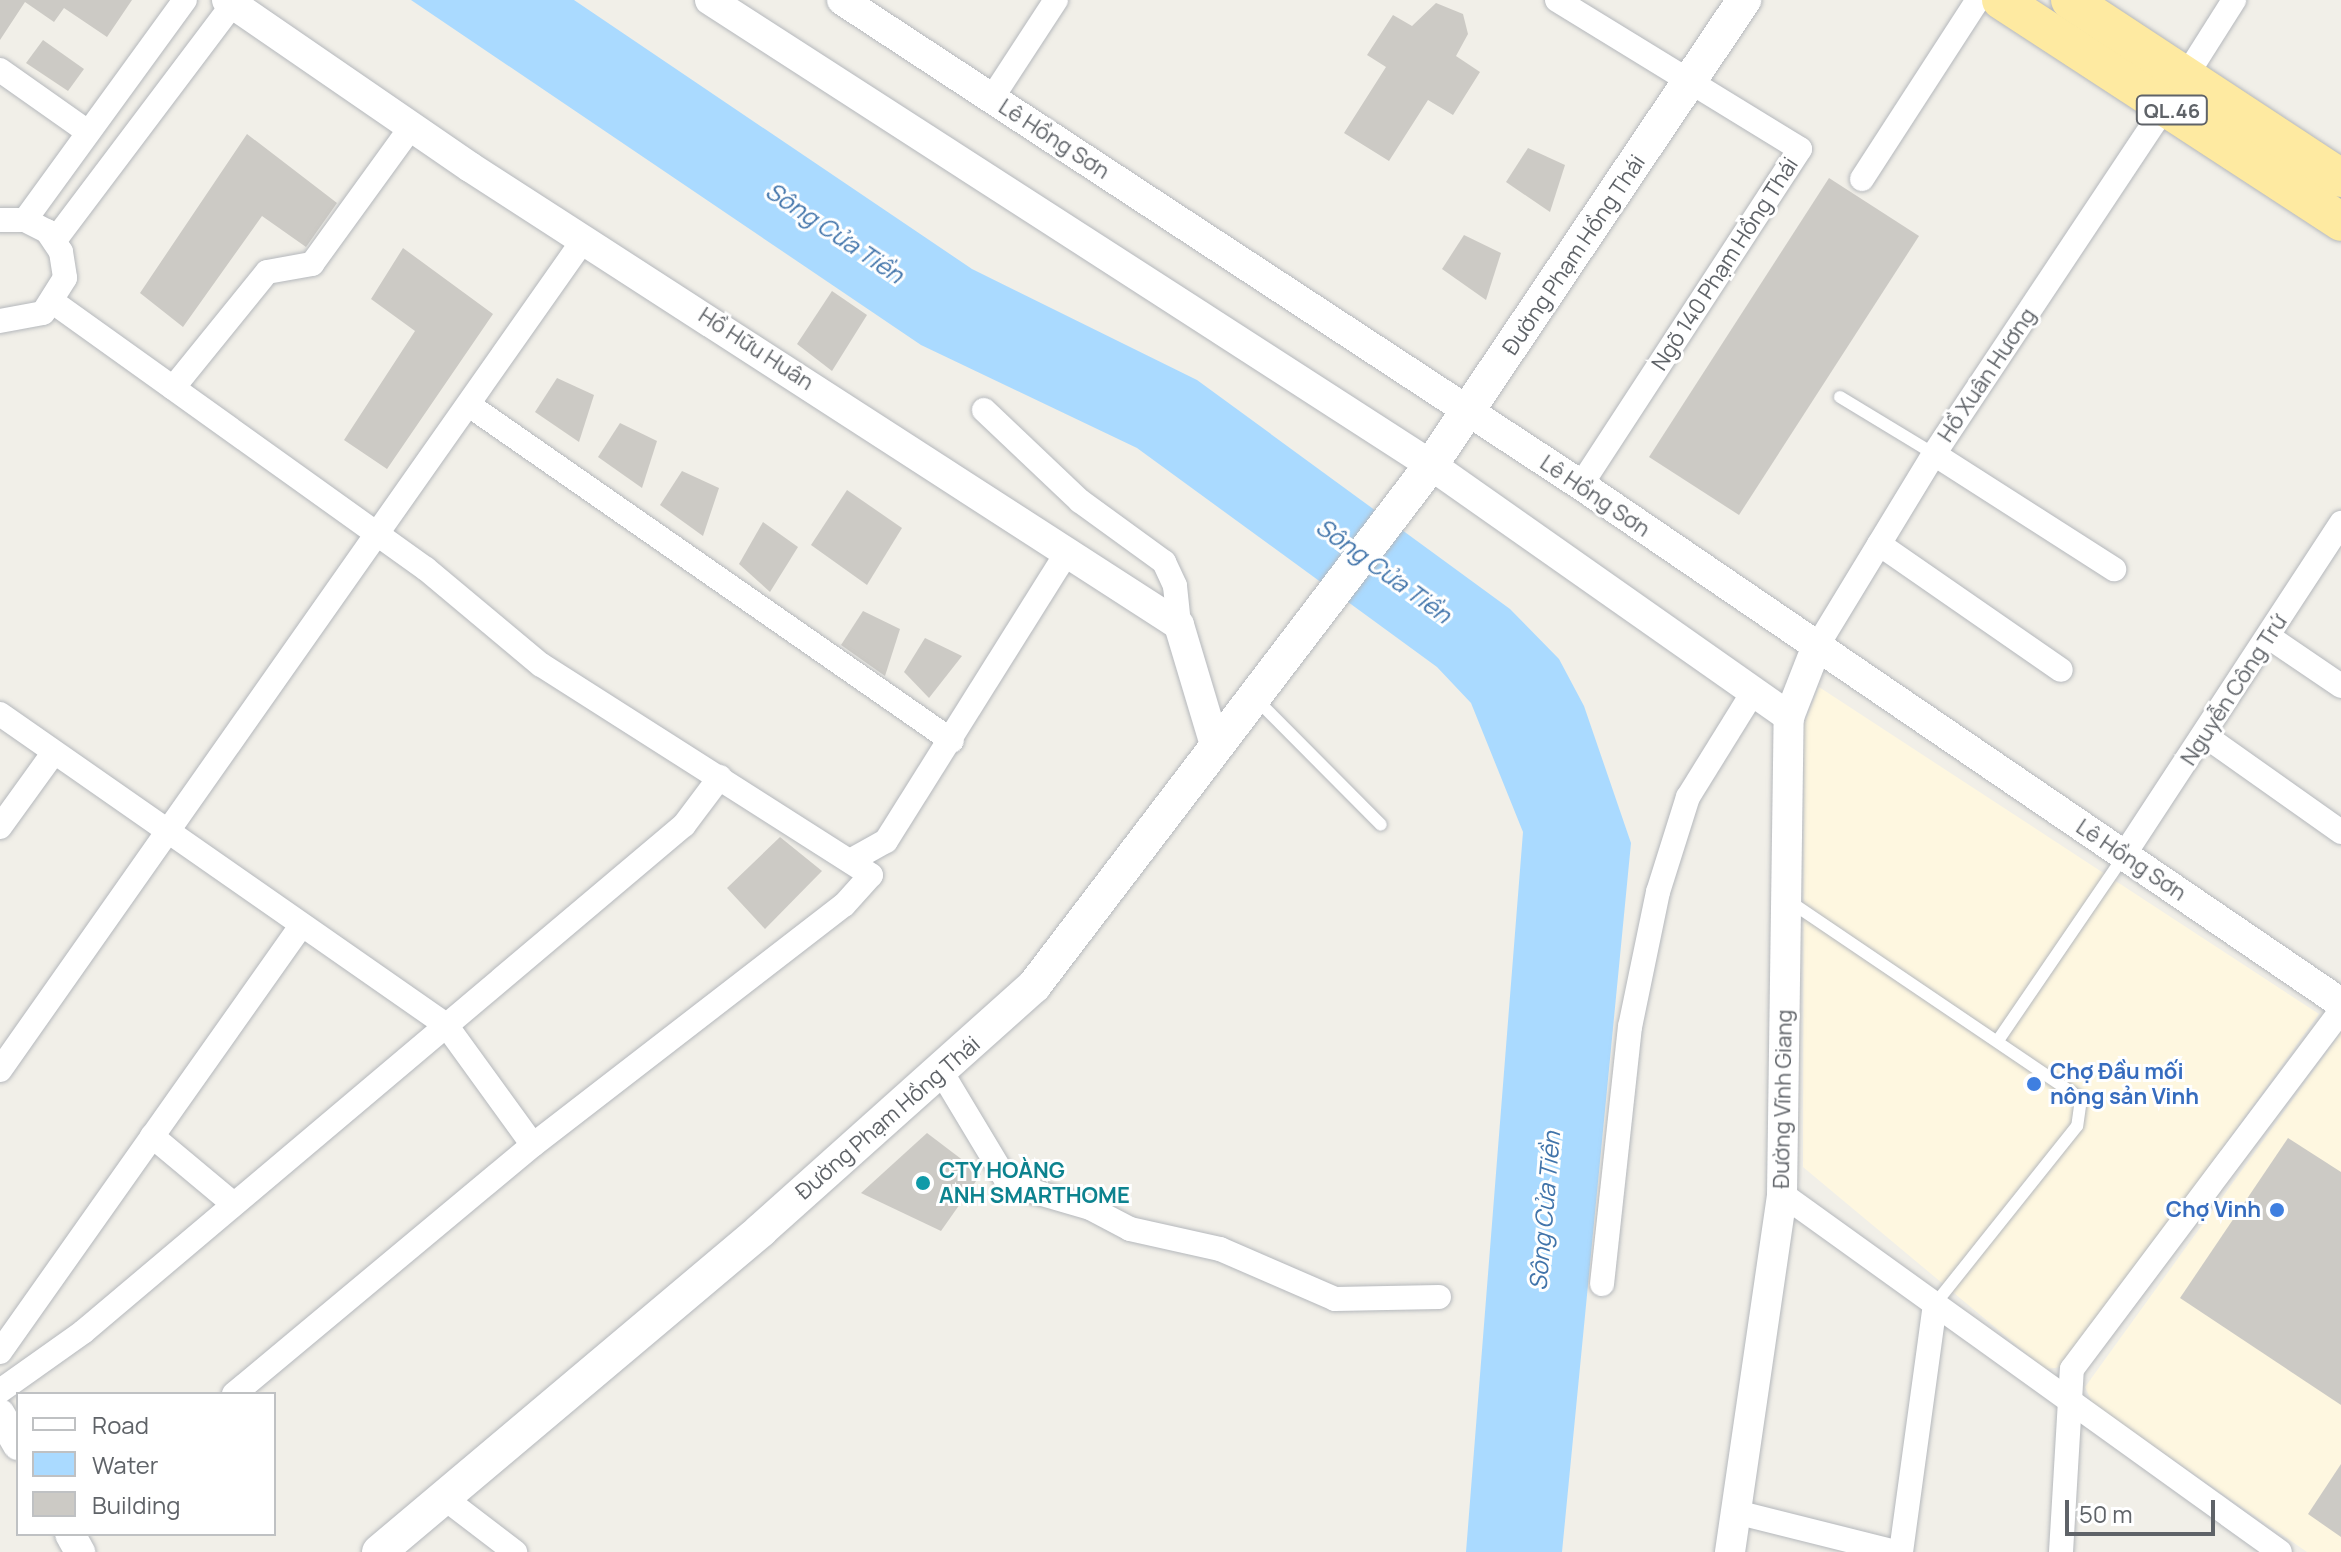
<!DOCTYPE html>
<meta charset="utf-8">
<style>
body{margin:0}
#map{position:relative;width:2341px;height:1552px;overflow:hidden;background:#f1efe8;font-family:Manrope,sans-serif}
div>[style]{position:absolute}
.commercial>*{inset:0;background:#fef7e0}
.water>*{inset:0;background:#aadaff}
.building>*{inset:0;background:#cccac5}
.roads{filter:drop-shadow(0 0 2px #b5b8bc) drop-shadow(0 0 2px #b5b8bc)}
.service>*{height:12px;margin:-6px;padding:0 6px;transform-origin:6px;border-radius:6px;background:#fff}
.minor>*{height:24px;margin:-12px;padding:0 12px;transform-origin:12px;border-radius:12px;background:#fff}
.tertiary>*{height:30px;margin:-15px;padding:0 15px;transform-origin:15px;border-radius:15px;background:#fff}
.secondary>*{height:34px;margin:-17px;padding:0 17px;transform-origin:17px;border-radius:17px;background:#fff}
.trunk>*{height:38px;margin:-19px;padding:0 19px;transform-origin:19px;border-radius:19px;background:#feeaa1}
.dots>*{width:22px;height:22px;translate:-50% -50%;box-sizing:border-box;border:4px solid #fff;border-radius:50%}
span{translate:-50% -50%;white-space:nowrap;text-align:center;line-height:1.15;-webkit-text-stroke:6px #fff;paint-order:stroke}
.shield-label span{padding:2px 6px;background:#fff;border:2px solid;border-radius:6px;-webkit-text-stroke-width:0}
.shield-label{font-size:20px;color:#5f6368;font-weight:700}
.street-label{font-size:22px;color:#5f6368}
.shop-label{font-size:22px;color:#366cbe;font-weight:700}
.left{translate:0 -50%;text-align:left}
.right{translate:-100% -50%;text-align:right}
.culture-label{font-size:22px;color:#0d838f;font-weight:700}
.water-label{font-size:24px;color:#4174aa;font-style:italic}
.legend{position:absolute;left:16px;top:1392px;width:260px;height:144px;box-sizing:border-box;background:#fff;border:2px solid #bfc1c3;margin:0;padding:10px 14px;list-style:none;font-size:24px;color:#5f6368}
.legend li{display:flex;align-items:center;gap:16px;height:40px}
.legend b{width:40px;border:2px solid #bfc1c3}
.scale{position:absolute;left:2065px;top:1500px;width:150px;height:36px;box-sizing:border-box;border:4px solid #5f6368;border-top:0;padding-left:10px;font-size:24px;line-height:28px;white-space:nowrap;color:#5f6368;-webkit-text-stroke:6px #fff;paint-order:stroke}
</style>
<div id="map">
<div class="commercial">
<div style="clip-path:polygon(1819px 687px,2319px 1014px,2064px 1367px,2045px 1369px,1803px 1167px,1804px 725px)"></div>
<div style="clip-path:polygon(2341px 1033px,2341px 1552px,2307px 1552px,2093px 1404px,2085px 1387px)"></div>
</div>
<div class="water">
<div style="clip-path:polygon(411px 0,574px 0,972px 269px,1197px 380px,1510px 609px,1559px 659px,1584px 706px,1631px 843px,1562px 1552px,1466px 1552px,1523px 832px,1471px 703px,1437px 667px,1137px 448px,921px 345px)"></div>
</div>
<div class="building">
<div style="clip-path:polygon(0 0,132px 0,107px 37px,64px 8px,54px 22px,25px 2px,0 40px)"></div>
<div style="clip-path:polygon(1436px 3px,1463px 14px,1468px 34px,1456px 56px,1480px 72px,1453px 115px,1428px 100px,1389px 161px,1344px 133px,1386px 67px,1367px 55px,1393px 15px,1412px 26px)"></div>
<div style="clip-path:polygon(43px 40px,84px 69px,68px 91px,26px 63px)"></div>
<div style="clip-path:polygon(247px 134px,337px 203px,306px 247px,262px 216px,183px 327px,140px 293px)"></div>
<div style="clip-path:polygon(1528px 148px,1565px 165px,1550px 212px,1506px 182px)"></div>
<div style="clip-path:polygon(1829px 178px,1919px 236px,1739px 515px,1649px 457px)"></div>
<div style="clip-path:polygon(1464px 235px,1501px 253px,1486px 300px,1442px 269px)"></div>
<div style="clip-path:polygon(403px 248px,493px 314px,387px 469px,344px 440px,415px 331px,371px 299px)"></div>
<div style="clip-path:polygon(832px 291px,867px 315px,832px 371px,797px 344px)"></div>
<div style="clip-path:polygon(557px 378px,594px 395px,579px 442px,535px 412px)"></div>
<div style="clip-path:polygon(620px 423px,657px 441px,642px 488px,598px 457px)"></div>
<div style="clip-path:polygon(682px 471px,719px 488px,703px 536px,660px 505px)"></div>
<div style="clip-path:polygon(847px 490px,902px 528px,867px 585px,811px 545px)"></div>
<div style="clip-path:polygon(763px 522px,798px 547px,770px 592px,739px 564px)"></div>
<div style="clip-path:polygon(863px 611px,900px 629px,885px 676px,841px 645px)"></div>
<div style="clip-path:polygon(925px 638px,962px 656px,929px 698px,904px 672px)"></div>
<div style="clip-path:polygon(780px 837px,822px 871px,765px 929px,727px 888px)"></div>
<div style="clip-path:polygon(927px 1133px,981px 1174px,941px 1231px,861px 1193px)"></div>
<div style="clip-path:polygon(2288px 1138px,2341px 1172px,2341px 1405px,2180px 1298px)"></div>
<div style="clip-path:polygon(2341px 1464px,2341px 1537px,2308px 1514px)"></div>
</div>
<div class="roads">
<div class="service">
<div style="left:1840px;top:397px;width:110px;rotate:31.2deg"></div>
<div style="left:1256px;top:699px;width:177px;rotate:45.2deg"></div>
<div style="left:1789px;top:901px;width:353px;rotate:34.1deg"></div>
<div style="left:2081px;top:1099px;width:27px;rotate:98deg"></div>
<div style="left:2077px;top:1126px;width:228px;rotate:128.6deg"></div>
<div style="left:1999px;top:1039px;width:220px;rotate:-55.7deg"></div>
</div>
<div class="minor">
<div style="left:1557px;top:0;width:285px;rotate:31.5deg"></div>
<div style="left:1800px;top:149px;width:401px;rotate:123.1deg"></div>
<div style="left:0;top:70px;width:108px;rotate:35.2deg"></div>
<div style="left:2186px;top:76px;width:90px;rotate:-57.7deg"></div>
<div style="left:992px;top:98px;width:117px;rotate:-56.9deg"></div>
<div style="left:1862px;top:179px;width:213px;rotate:-57.1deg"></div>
<div style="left:0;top:220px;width:25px"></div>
<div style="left:25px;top:220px;width:25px;rotate:27deg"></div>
<div style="left:47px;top:231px;width:25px;rotate:56deg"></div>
<div style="left:61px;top:252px;width:26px;rotate:81deg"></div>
<div style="left:65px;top:278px;width:41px;rotate:122.2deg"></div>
<div style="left:43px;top:313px;width:44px;rotate:169.5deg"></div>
<div style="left:25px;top:220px;width:272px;rotate:-54deg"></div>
<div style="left:55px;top:240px;width:296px;rotate:-53deg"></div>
<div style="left:173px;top:388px;width:149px;rotate:-51deg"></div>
<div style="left:267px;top:272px;width:46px;rotate:-10.1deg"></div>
<div style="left:312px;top:264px;width:169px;rotate:-54.1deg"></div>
<div style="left:469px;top:405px;width:588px;rotate:34.82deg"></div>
<div style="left:984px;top:410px;width:132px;rotate:43.5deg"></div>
<div style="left:1080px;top:501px;width:104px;rotate:36deg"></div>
<div style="left:1164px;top:562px;width:26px;rotate:65deg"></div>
<div style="left:1175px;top:586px;width:39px;rotate:84deg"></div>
<div style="left:1934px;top:454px;width:214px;rotate:32.6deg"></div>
<div style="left:1879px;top:544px;width:221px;rotate:34.7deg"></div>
<div style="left:2269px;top:637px;width:87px;rotate:34.2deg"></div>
<div style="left:1816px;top:648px;width:227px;rotate:-58.7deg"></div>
<div style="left:1934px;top:454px;width:418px;rotate:-56.4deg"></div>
<div style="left:0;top:714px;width:544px;rotate:34.89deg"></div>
<div style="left:446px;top:1025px;width:148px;rotate:54.1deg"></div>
<div style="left:533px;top:1145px;width:393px;rotate:-37.7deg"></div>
<div style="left:844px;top:905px;width:40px;rotate:-48deg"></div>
<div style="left:871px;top:875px;width:391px;rotate:-147.5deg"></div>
<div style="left:541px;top:665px;width:150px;rotate:-140.1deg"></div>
<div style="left:426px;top:569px;width:457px;rotate:-144.4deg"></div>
<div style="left:2204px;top:735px;width:168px;rotate:35.3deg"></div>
<div style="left:0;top:827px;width:92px;rotate:-54.2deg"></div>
<div style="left:2124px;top:855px;width:397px;rotate:-56.8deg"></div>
<div style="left:850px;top:861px;width:41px;rotate:-29.1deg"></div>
<div style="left:886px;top:841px;width:341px;rotate:-57.9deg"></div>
<div style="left:0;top:1070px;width:1016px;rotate:-54.9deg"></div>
<div style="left:942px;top:1073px;width:122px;rotate:59deg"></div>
<div style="left:1005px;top:1178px;width:23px;rotate:29deg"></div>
<div style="left:1025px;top:1189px;width:68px;rotate:16.3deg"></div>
<div style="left:1090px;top:1208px;width:45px;rotate:27.7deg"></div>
<div style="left:1130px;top:1229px;width:92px;rotate:12.5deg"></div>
<div style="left:1220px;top:1249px;width:125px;rotate:23.5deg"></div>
<div style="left:1335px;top:1299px;width:104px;rotate:-1.1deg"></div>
<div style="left:152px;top:1136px;width:103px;rotate:39.9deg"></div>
<div style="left:1782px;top:1194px;width:613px;rotate:35.71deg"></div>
<div style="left:1602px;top:1284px;width:259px;rotate:-83.8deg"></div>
<div style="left:1630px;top:1027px;width:138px;rotate:-78.3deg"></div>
<div style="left:1658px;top:892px;width:100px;rotate:-72.5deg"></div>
<div style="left:1688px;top:797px;width:123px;rotate:-58.2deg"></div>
<div style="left:0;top:1352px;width:522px;rotate:-54.76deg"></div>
<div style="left:0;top:1391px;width:102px;rotate:-35.4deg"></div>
<div style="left:83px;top:1332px;width:786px;rotate:-40.15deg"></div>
<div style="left:684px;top:825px;width:60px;rotate:-53.1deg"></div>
<div style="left:234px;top:1394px;width:389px;rotate:-39.8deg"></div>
<div style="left:443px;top:1497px;width:91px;rotate:37.4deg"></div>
<div style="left:1736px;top:1512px;width:164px;rotate:14.1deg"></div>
<div style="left:1901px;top:1552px;width:250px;rotate:-82.2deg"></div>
<div style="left:2061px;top:1552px;width:183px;rotate:-86.6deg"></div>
<div style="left:2072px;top:1369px;width:448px;rotate:-53.1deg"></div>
</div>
<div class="tertiary">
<div style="left:227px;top:0;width:295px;rotate:34.5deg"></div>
<div style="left:470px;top:167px;width:844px;rotate:32.86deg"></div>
<div style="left:1179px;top:625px;width:128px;rotate:73.3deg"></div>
<div style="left:710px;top:0;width:858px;rotate:32.82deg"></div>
<div style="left:1431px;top:465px;width:438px;rotate:35.1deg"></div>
<div style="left:842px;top:0;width:884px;rotate:33.28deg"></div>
<div style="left:1581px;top:485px;width:920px;rotate:34.28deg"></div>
<div style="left:0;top:1414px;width:36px;rotate:60deg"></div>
<div style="left:70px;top:1534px;width:21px;rotate:61deg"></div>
<div style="left:1730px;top:1552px;width:362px;rotate:-81.7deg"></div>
<div style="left:1782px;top:1194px;width:477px;rotate:-89.2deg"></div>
<div style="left:1789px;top:717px;width:74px;rotate:-68.6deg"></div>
</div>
<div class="secondary">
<div style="left:379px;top:1552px;width:500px;rotate:-40.1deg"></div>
<div style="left:761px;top:1230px;width:366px;rotate:-41.8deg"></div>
<div style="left:1034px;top:986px;width:655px;rotate:-52.69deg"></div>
<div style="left:1431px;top:465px;width:561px;rotate:-56.05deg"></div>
</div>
<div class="trunk">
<div style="left:2001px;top:0;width:406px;rotate:33.1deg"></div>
<div style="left:2070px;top:0;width:324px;rotate:33.3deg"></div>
</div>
</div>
<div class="dots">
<div style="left:2034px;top:1084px;background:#3f7fe0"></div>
<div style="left:923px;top:1183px;background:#0f9aa8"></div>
<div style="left:2277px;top:1210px;background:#3f7fe0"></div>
</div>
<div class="shield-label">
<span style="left:2172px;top:110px">QL.46</span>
</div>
<div class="street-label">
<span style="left:1054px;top:139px;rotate:33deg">Lê Hồng Sơn</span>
<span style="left:1574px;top:255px;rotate:-56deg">Đường Phạm Hồng Thái</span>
<span style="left:1725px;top:264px;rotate:-57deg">Ngõ 140 Phạm Hồng Thái</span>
<span style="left:756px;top:349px;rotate:33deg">Hồ Hữu Huân</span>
<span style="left:1987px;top:375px;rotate:-56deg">Hồ Xuân Hương</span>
<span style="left:1595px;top:496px;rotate:34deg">Lê Hồng Sơn</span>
<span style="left:2234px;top:690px;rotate:-57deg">Nguyễn Công Trứ</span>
<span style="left:2131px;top:860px;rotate:34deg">Lê Hồng Sơn</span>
<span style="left:1783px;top:1099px;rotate:-89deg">Đường Vĩnh Giang</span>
<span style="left:888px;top:1118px;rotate:-41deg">Đường Phạm Hồng Thái</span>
</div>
<div class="shop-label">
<span class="left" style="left:2050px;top:1084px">Chợ Đầu mối<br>nông sản Vinh</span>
<span class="right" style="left:2261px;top:1210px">Chợ Vinh</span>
</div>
<div class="culture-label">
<span class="left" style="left:939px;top:1183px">CTY HOÀNG<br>ANH SMARTHOME</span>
</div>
<div class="water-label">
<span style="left:835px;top:232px;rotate:34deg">Sông Cửa Tiền</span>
<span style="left:1384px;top:570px;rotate:36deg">Sông Cửa Tiền</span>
<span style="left:1544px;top:1211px;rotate:-85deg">Sông Cửa Tiền</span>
</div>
<ul class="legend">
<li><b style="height:10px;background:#fff"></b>Road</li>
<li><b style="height:22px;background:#aadaff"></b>Water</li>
<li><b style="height:22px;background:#cccac5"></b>Building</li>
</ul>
<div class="scale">50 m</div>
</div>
